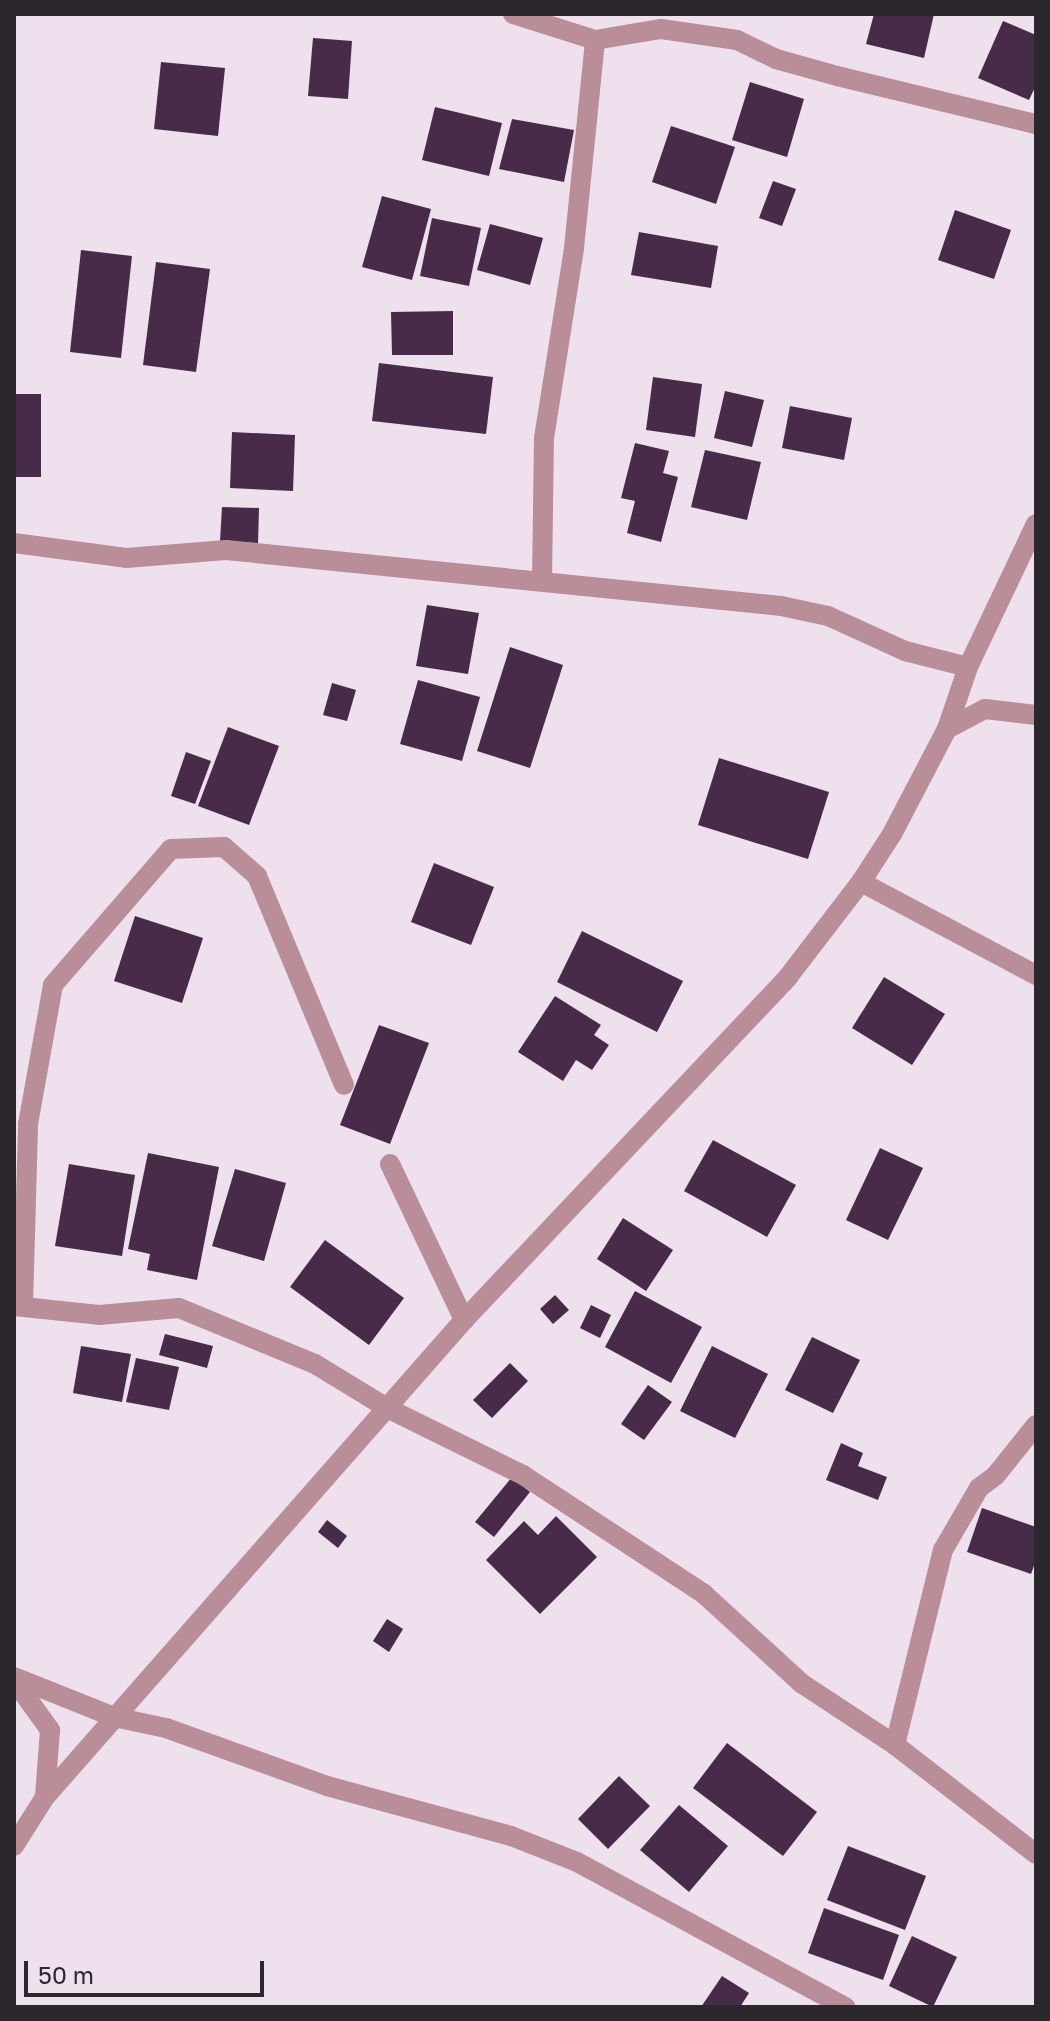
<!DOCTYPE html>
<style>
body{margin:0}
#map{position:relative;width:1050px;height:2021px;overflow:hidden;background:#eee0ed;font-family:"Golos Text",sans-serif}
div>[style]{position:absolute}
.building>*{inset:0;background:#472b48}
.minor>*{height:20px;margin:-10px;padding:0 10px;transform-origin:10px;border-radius:10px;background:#ba8e99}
span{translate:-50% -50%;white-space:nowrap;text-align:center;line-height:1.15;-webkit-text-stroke:8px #eee0ed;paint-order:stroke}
.frame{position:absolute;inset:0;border:16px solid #2c272c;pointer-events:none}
.scale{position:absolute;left:24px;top:1961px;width:240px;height:36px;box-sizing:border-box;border:4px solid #2c272c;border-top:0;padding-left:10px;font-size:24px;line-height:28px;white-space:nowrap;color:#2c272c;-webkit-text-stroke:6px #eee0ed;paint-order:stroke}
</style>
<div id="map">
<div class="building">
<div style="clip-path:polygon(874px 14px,934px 14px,924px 58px,866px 44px)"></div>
<div style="clip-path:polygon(1003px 21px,1036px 35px,1036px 85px,1029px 100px,978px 78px)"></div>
<div style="clip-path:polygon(313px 38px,352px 41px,348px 99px,308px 96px)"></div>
<div style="clip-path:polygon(161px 62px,225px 68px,218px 136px,154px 129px)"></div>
<div style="clip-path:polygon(750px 82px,804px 99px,787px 157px,732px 140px)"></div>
<div style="clip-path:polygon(435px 107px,502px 123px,489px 176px,422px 160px)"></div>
<div style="clip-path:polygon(512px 119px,574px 130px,564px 182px,499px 169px)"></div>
<div style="clip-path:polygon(671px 126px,735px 147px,716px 204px,652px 182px)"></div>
<div style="clip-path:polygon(773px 181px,796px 189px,782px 226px,759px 218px)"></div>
<div style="clip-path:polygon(382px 196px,431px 209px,412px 280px,362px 267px)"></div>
<div style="clip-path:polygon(955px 210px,1011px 230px,994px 279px,938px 260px)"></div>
<div style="clip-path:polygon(432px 218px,481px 228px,469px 286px,420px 276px)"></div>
<div style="clip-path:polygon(490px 224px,543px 238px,530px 285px,477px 270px)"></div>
<div style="clip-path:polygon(639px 232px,718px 246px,711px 288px,631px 275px)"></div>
<div style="clip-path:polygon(81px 250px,132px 256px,121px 358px,70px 352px)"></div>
<div style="clip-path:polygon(156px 262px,210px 269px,196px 372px,143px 365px)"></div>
<div style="clip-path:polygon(453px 311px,453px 355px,392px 355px,391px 312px)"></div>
<div style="clip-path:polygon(379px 363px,493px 377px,486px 434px,372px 421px)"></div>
<div style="clip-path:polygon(653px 377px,702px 384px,695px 437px,646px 430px)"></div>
<div style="clip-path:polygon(725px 391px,764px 400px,752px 447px,714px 438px)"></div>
<div style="clip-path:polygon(14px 394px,41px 394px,41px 477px,14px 477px)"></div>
<div style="clip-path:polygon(790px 406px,852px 418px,844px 460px,782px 448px)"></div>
<div style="clip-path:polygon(232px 432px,295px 435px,293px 491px,230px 488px)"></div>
<div style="clip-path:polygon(635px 443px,669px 451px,663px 473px,678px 477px,661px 542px,627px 533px,635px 501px,621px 498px)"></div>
<div style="clip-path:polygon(705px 450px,761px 462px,747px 520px,691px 507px)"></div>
<div style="clip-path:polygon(222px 507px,259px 508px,258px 543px,220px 541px)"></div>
<div style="clip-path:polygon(427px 605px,479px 613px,468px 674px,416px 666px)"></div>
<div style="clip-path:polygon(510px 647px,563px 665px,530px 768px,477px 751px)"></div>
<div style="clip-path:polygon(418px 680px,480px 697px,462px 761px,400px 744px)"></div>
<div style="clip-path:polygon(332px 683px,356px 690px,347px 721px,323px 715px)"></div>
<div style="clip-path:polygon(228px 727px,279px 746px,249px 825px,198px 806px)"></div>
<div style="clip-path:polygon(186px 752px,211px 761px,195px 804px,171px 796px)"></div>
<div style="clip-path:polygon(719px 758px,829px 792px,808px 859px,698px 825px)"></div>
<div style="clip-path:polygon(434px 863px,494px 887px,471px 945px,411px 922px)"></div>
<div style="clip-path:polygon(135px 916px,203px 938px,182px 1003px,114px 981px)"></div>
<div style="clip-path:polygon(582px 931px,683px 981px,657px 1032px,557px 982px)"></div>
<div style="clip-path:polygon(884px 977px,945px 1014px,912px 1065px,852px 1028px)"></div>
<div style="clip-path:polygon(555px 996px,601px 1025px,594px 1035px,609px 1045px,592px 1070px,576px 1060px,563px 1081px,518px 1052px)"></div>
<div style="clip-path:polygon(379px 1025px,429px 1043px,390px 1144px,340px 1125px)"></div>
<div style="clip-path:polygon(713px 1140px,796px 1185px,767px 1237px,684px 1191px)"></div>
<div style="clip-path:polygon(880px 1148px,923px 1168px,888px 1240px,846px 1220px)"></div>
<div style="clip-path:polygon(148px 1153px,219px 1167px,197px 1280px,147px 1270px,150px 1254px,128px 1249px)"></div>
<div style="clip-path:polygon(69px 1164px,135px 1175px,122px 1256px,55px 1246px)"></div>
<div style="clip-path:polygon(235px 1169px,286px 1183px,264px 1261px,212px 1246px)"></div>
<div style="clip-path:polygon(623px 1218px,673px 1250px,646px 1291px,597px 1259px)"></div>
<div style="clip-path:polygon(325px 1240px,404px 1298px,369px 1345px,290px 1287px)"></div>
<div style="clip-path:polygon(635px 1291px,702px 1327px,671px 1383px,605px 1347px)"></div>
<div style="clip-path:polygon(555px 1295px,569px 1310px,553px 1324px,540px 1309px)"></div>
<div style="clip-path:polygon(591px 1305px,611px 1315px,600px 1338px,580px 1328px)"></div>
<div style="clip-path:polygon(165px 1334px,213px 1346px,207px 1368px,159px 1355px)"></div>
<div style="clip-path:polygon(812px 1337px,860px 1360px,833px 1413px,785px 1390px)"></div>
<div style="clip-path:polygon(81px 1346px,131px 1354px,122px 1402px,73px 1393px)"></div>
<div style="clip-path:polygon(712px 1346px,768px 1374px,735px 1438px,680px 1411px)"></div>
<div style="clip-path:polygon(136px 1358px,179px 1367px,169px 1410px,126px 1402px)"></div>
<div style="clip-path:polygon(510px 1363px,528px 1381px,492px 1418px,473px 1400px)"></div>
<div style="clip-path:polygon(648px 1385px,672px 1402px,644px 1440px,621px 1424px)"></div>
<div style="clip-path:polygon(841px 1443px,863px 1453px,858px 1466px,887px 1477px,878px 1500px,826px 1480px)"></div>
<div style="clip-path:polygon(512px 1477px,530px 1492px,494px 1537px,475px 1522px)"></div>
<div style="clip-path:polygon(982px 1508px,1036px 1527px,1036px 1560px,1031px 1574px,967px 1552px)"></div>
<div style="clip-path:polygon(556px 1516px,597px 1557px,540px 1614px,486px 1560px,524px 1521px,538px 1535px)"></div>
<div style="clip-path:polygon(327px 1520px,347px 1536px,338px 1548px,318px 1532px)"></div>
<div style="clip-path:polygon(387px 1619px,403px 1629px,389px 1652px,373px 1641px)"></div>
<div style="clip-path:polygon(727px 1743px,817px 1812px,783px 1856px,693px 1788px)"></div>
<div style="clip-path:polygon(619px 1776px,650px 1806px,608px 1849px,578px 1819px)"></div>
<div style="clip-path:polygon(679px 1805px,728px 1846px,689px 1892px,640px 1850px)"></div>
<div style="clip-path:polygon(848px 1846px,926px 1876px,905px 1930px,827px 1900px)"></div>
<div style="clip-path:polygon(824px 1908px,899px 1935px,883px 1980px,808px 1953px)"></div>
<div style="clip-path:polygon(912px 1936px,957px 1957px,933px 2007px,889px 1986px)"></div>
<div style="clip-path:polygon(722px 1976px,749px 1993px,740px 2007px,701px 2007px)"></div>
</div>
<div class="minor">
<div style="left:513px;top:14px;width:86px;rotate:17.6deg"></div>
<div style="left:595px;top:40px;width:67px;rotate:-9.5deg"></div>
<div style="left:661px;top:29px;width:77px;rotate:8.2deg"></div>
<div style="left:737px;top:40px;width:43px;rotate:26deg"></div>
<div style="left:776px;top:59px;width:63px;rotate:15.6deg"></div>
<div style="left:837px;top:76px;width:205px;rotate:13.6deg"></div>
<div style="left:14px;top:543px;width:113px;rotate:7.6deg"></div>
<div style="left:126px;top:558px;width:100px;rotate:-4.6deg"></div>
<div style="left:226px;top:550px;width:558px;rotate:5.76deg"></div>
<div style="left:781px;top:606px;width:48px;rotate:12deg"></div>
<div style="left:828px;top:616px;width:85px;rotate:24.4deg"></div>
<div style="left:905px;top:651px;width:65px;rotate:14.3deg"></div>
<div style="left:542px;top:580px;width:142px;rotate:-89.2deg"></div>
<div style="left:544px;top:438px;width:192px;rotate:-81deg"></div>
<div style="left:574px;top:248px;width:209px;rotate:-84.2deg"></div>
<div style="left:947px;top:729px;width:43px;rotate:-27.8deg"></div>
<div style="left:985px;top:709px;width:51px;rotate:6.7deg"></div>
<div style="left:861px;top:882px;width:198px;rotate:28deg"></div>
<div style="left:390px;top:1164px;width:173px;rotate:64.6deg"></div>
<div style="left:14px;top:1306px;width:85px;rotate:6deg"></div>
<div style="left:99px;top:1315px;width:80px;rotate:-5deg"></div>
<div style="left:179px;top:1308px;width:147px;rotate:22.4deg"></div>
<div style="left:315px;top:1364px;width:84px;rotate:31.4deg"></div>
<div style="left:387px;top:1408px;width:152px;rotate:26.2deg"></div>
<div style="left:523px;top:1475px;width:217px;rotate:33.3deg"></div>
<div style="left:704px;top:1594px;width:132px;rotate:42.5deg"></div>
<div style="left:801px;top:1683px;width:113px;rotate:33.4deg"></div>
<div style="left:895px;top:1745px;width:178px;rotate:37.7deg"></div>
<div style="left:23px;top:1306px;width:182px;rotate:-88.4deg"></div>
<div style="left:28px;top:1124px;width:141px;rotate:-79.8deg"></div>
<div style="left:53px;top:985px;width:180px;rotate:-49.1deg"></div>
<div style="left:171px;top:849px;width:53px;rotate:-2.2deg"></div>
<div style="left:224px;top:847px;width:44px;rotate:41.3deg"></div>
<div style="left:257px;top:876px;width:226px;rotate:67.4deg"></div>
<div style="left:14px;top:1677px;width:108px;rotate:21.8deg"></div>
<div style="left:114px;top:1717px;width:53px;rotate:11.9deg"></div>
<div style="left:166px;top:1728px;width:171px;rotate:19.8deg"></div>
<div style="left:327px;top:1786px;width:191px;rotate:15.2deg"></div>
<div style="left:511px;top:1836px;width:71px;rotate:21.5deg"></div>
<div style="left:577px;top:1862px;width:305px;rotate:28.4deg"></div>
<div style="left:14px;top:1680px;width:62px;rotate:54.2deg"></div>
<div style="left:50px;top:1730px;width:67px;rotate:94.3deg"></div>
<div style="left:895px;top:1745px;width:201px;rotate:-76.2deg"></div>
<div style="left:943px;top:1550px;width:72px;rotate:-59.9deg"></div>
<div style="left:979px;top:1488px;width:21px;rotate:-37deg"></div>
<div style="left:996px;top:1475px;width:64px;rotate:-51.3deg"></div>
<div style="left:14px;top:1846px;width:58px;rotate:-57.7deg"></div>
<div style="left:45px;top:1797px;width:635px;rotate:-48.7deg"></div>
<div style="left:464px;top:1320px;width:472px;rotate:-46.6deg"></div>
<div style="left:788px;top:977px;width:120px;rotate:-52.5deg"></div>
<div style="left:861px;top:882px;width:57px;rotate:-57.1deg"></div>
<div style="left:892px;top:834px;width:119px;rotate:-62.4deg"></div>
<div style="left:947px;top:729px;width:65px;rotate:-71.3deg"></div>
<div style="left:968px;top:667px;width:158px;rotate:-64.6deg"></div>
</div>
<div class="frame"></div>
<div class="scale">50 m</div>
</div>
